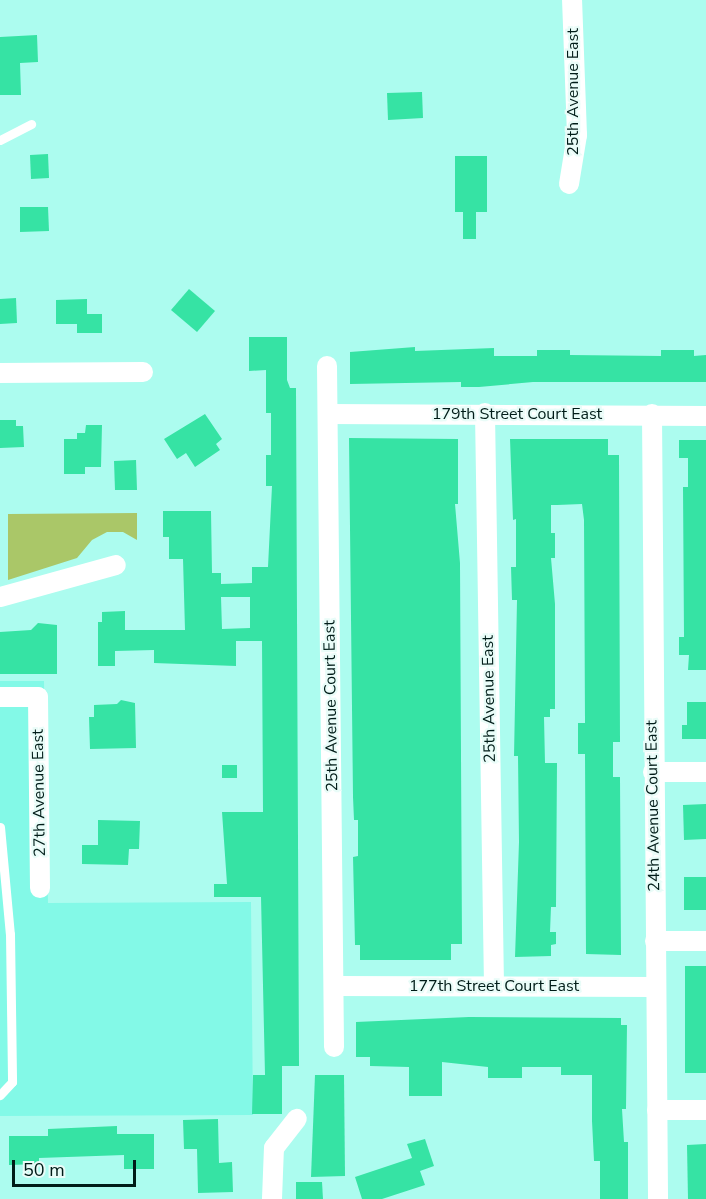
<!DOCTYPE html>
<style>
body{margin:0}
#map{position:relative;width:706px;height:1199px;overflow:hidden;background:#acfcef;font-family:"Nunito Sans",sans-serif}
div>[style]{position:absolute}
.built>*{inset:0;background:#83f9e7}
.green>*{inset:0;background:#aac768}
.building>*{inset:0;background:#36e3a4}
.lane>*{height:9px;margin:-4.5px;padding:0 4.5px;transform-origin:4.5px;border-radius:4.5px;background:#fff}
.street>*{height:20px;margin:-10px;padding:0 10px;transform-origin:10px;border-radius:10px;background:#fff}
span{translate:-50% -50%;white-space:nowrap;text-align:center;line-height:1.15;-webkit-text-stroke:4.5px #e9fcf8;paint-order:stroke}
.street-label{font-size:16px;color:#001c18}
.scale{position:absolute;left:12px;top:1160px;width:124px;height:27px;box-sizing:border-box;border:3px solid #001c18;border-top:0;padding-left:8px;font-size:18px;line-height:21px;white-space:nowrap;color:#001c18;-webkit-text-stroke:4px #e9fcf8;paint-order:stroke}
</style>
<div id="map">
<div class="built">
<div style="clip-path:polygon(0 681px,44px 681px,48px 903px,251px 902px,253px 1115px,0 1116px)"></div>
</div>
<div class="green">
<div style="clip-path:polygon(137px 513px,137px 540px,123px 532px,107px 532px,92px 540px,77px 558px,8px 580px,8px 514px)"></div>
</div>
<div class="building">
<div style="clip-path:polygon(37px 35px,38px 62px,20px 63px,21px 95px,0 95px,0 37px)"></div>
<div style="clip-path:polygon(422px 92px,423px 118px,388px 120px,387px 93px)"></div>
<div style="clip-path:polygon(48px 154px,49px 178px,31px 179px,30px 155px)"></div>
<div style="clip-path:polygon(455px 156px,487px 156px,487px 212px,476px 212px,476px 239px,463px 239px,463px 212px,455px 212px)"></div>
<div style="clip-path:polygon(20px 207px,48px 207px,49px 231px,20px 232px)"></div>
<div style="clip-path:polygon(189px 289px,215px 311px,197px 332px,171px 310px)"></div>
<div style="clip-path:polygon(16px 298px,17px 323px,0 324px,0 299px)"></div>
<div style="clip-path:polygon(87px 299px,87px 314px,102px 314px,102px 333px,77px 333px,77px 324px,56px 324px,56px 300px)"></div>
<div style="clip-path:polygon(evenodd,249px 337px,287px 337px,287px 380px,290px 388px,296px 388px,299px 1066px,282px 1066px,282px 1114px,252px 1114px,253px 1075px,265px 1075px,261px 897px,214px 897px,214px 884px,227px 884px,222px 812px,263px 812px,262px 641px,236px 641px,236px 666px,154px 663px,154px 650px,115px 651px,115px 666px,98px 666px,98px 622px,102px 622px,102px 612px,125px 611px,125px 630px,185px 630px,183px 559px,169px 559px,169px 537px,163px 537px,163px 511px,211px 511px,212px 573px,221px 573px,221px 584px,252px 583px,252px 567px,268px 567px,272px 486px,266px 486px,266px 455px,271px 455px,271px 413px,266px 413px,266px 370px,249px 371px,249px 337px,221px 597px,250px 597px,250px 628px,222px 629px,221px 597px)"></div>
<div style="clip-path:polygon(415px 347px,415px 351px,494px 348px,494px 356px,537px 356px,537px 350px,570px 350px,570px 355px,661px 356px,661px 350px,694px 350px,694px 356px,706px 355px,706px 382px,533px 382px,479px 387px,461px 387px,461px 382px,350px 384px,350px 352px)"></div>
<div style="clip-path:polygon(205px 414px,222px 439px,216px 444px,220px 450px,195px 467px,186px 453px,177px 459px,164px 439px)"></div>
<div style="clip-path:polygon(0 420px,16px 420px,16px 426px,23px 426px,24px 447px,0 448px)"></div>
<div style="clip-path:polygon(86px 425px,102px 425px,101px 467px,85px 467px,85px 474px,64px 474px,64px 439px,77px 439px,77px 433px,85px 433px)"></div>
<div style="clip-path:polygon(349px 438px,458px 439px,458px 504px,455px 504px,460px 563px,462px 944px,451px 944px,451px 960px,360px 960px,360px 945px,355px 945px,353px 857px,358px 856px,358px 820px,354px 820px,353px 797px)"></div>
<div style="clip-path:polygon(510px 439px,608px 439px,608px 455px,619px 455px,620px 742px,613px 742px,613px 777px,620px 777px,621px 955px,586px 954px,585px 754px,578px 754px,578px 723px,585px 723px,584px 520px,582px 504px,557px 505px,551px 505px,551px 533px,555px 533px,555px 558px,551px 558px,555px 604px,555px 709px,550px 709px,550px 717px,544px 717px,545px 763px,557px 763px,556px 907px,551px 907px,550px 932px,556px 932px,556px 944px,551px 945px,551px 956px,515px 957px,519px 842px,518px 756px,514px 756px,517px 600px,512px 600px,511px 567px,516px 567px,516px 519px,513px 520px)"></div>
<div style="clip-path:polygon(679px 440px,706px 440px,706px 670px,688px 670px,689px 655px,679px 655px,679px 637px,684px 637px,683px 487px,688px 487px,688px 458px,679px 458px)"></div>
<div style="clip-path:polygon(136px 460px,137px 490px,115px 490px,114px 461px)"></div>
<div style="clip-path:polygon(38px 623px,57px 625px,57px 674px,0 674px,0 632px,31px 630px)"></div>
<div style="clip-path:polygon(121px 700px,135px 703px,136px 748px,90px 749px,89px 717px,94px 717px,94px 705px,117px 704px)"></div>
<div style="clip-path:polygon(687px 702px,706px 702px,706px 739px,682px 739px,682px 725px,687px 725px)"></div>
<div style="clip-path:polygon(222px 765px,237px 765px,237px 778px,222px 778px)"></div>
<div style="clip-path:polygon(706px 804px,706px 839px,684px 840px,683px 805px)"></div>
<div style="clip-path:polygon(98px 820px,140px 821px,139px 849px,129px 849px,128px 865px,82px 864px,82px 845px,98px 845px)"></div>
<div style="clip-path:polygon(684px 877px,706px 877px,706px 910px,684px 910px)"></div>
<div style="clip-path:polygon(685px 966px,706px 966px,706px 1073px,685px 1073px)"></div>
<div style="clip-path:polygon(469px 1017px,621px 1018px,621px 1025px,627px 1025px,626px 1109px,622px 1109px,624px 1142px,628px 1142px,628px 1199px,600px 1199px,600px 1161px,594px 1161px,592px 1121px,592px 1075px,561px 1075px,561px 1067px,522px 1067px,522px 1078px,488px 1078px,488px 1067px,442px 1062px,442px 1096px,409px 1096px,409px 1067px,370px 1066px,370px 1057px,356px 1057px,356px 1022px)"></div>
<div style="clip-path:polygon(315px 1075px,344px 1075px,345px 1176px,311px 1177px)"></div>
<div style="clip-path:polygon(218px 1119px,219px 1163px,232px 1162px,233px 1192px,198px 1193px,197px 1149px,184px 1149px,183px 1120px)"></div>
<div style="clip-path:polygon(117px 1126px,117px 1134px,154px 1134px,154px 1169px,124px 1169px,124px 1155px,39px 1158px,39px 1164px,9px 1165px,9px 1136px,48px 1136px,48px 1129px)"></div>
<div style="clip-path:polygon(425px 1139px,434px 1166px,420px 1171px,425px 1185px,382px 1199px,362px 1199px,355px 1177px,412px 1158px,407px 1144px)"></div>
<div style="clip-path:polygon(706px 1144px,706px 1199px,688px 1199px,687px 1145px)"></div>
<div style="clip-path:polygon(296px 1182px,322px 1182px,323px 1199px,296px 1199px)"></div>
</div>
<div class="lane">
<div style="left:0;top:140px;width:35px;rotate:-27deg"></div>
<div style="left:0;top:827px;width:107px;rotate:84.7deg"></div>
<div style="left:10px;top:934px;width:148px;rotate:89.2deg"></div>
<div style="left:12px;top:1082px;width:18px;rotate:133deg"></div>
</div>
<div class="street">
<div style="left:569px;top:184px;width:50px;rotate:-80.7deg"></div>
<div style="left:577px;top:135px;width:135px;rotate:-92.1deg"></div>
<div style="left:327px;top:366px;width:681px;rotate:89.41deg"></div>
<div style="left:0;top:373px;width:143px;rotate:-0.4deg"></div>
<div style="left:485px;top:413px;width:572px;rotate:89.1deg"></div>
<div style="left:328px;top:414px;width:378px;rotate:0.3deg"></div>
<div style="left:652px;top:414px;width:785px;rotate:89.56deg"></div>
<div style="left:0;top:597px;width:120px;rotate:-15.4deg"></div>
<div style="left:0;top:697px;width:38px"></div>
<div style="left:38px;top:697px;width:191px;rotate:89.4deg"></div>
<div style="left:653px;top:772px;width:53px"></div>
<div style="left:655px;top:941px;width:51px"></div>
<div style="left:334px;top:986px;width:321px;rotate:0.2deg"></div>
<div style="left:657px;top:1110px;width:49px"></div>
<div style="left:272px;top:1199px;width:51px;rotate:-87.8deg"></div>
<div style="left:274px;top:1148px;width:37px;rotate:-52deg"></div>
</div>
<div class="street-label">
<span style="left:573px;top:92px;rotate:-90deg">25th Avenue East</span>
<span style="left:517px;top:414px">179th Street Court East</span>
<span style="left:489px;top:699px;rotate:-91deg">25th Avenue East</span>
<span style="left:331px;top:706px;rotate:-91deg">25th Avenue Court East</span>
<span style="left:39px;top:793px;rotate:-91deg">27th Avenue East</span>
<span style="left:653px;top:806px;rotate:-91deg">24th Avenue Court East</span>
<span style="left:494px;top:986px">177th Street Court East</span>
</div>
<div class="scale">50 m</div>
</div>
